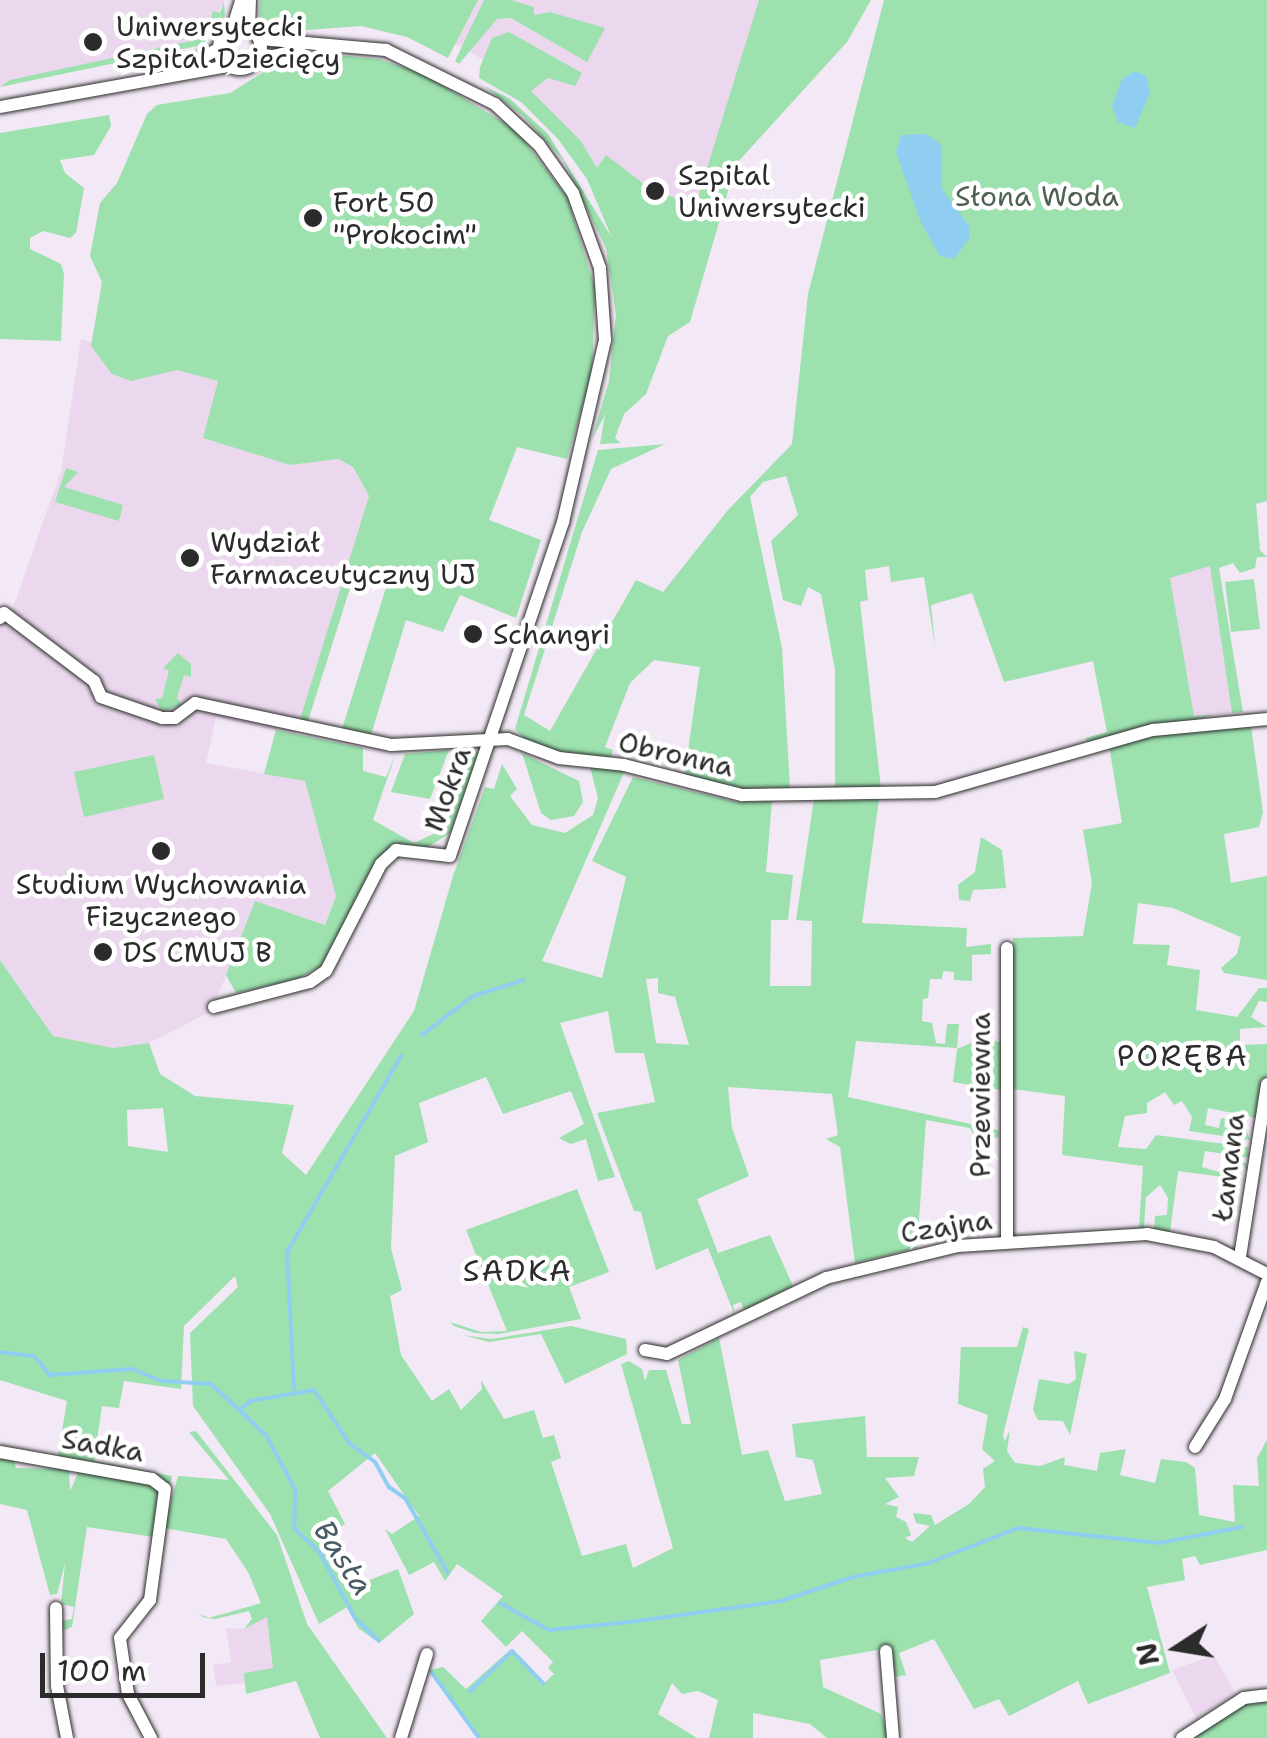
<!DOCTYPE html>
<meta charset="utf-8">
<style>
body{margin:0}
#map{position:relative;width:1267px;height:1738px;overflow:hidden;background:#f3e8f5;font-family:"Shantell Sans",sans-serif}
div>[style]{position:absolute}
.built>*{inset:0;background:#ebd8ee}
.green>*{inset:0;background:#9ce1ae}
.water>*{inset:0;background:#8fcef0}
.stream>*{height:4px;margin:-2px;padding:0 2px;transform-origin:2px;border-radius:2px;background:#8fcef0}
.roads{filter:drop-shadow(0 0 2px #2b2b2b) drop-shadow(0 0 2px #2b2b2b)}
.minor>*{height:12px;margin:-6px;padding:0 6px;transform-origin:6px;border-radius:6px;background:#fff}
.minor>.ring{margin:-6px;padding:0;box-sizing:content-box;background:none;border:12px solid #fff;border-radius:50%}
.dots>*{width:28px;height:28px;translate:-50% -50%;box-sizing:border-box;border:5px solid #fff;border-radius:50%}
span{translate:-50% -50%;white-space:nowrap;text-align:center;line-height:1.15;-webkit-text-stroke:9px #fff;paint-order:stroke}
.poi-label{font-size:28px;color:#2b2b2b}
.left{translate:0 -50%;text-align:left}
.park-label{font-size:28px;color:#4d6252}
.street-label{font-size:28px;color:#2b2b2b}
.neighbourhood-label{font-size:30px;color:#2b2b2b;letter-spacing:2.5px}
.water-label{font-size:30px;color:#495c66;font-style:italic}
.north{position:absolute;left:1127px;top:1598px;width:100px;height:100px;-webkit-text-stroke:8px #fff;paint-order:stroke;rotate:258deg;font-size:28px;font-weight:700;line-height:40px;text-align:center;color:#2b2b2b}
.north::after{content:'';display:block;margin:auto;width:35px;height:45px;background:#2b2b2b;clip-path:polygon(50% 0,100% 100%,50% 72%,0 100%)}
.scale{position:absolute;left:40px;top:1653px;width:165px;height:45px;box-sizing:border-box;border:5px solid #2b2b2b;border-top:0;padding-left:12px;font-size:30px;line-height:35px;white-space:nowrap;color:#2b2b2b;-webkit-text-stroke:8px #fff;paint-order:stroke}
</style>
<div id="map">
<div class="built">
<div style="clip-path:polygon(0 0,225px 0,205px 38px,0 87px)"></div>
<div style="clip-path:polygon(355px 0,794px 0,712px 170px,654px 318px,618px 207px,581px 141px,530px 90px,466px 49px)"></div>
<div style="clip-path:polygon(81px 339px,219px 381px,203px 438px,290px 465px,337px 459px,353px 467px,369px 497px,295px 735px,216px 717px,206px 763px,305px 781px,336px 895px,325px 925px,255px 901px,212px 1011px,149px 1043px,113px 1048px,53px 1036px,0 960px,0 624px,9px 619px,61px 471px)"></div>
<div style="clip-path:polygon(1211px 565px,1232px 713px,1194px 717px,1169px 578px)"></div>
<div style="clip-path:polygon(267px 1617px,274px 1669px,245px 1673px,245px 1683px,216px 1686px,213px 1665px,231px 1662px,226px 1628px,244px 1629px)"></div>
<div style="clip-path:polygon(1214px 1655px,1236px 1694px,1196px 1718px,1172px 1670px)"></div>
</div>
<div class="green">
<div style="clip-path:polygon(260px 0,478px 0,448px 58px,407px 37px,361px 26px,269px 33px,259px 20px)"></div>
<div style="clip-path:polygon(484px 0,511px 0,534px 7px,534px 15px,550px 12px,605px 28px,587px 62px,511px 18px,497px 19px,459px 64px,455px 61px)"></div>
<div style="clip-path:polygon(759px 0,871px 0,847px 42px,736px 164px,690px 322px,668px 336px,646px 394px,624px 414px,615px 438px,621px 443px,600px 444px,605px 415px,592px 439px,609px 381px,616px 315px,606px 248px,563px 160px,523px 116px,484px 86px,509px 98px,548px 134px,612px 238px,587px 179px,558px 139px,521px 102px,479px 78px,480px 67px,492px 38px,509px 32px,582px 73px,575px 86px,548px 78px,531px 91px,581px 141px,597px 168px,606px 155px,653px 191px,696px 204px)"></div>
<div style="clip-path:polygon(884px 0,1267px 0,1267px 501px,1256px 504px,1260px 550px,1267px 557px,1257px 557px,1255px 568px,1240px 573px,1233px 563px,1219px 568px,1243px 712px,1232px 713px,1210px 566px,1170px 578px,1194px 716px,1215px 715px,1088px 745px,1086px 738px,1107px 732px,1093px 661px,1004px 682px,972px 593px,931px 605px,935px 646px,924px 577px,891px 582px,889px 566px,865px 570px,868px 600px,860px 602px,881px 788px,802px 788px,835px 786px,835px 670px,821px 594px,808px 587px,801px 606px,783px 600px,771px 541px,798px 515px,786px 476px,763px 482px,750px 497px,782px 648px,790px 788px,747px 791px,684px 778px,700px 667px,654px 660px,630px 683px,605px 747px,613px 750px,611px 757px,561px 754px,524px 738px,515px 729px,598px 450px,665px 444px,611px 469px,582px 532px,524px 715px,550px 731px,636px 580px,663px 592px,728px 510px,792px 444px,808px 294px)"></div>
<div style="clip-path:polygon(224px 2px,225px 16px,202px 45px,0 87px,10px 80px,205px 38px,213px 11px,220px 13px)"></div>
<div style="clip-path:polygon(335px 55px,379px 59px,425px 75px,516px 130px,567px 197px,595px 288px,592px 373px,567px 459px,517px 447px,489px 520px,541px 540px,516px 618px,460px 595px,443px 632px,406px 620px,371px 735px,342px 729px,389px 578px,356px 569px,308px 721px,300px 719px,369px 496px,353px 467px,338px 459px,290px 465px,203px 438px,218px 381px,177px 370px,131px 381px,112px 374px,91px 346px,102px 282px,90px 256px,100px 203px,117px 183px,147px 114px,157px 105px,230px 93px,281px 61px)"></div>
<div style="clip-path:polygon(109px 115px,111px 126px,94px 155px,60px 160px,65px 173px,84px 188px,76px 233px,70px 238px,43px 231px,30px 238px,30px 249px,61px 264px,64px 274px,61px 341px,0 339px,0 133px)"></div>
<div style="clip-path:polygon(66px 468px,78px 472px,64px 487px,123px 505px,119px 521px,55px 502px)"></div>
<div style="clip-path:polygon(1254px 579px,1260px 629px,1231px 632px,1225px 582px)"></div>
<div style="clip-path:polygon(178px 653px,191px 664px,191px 677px,184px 675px,177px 698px,182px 705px,162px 712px,155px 699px,162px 698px,169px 671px,163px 668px)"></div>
<div style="clip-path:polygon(1251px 726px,1263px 812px,1259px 827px,1224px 834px,1231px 883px,1267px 876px,1267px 980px,1224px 973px,1221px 968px,1237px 954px,1241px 937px,1173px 908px,1138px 903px,1133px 944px,1170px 945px,1167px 965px,1200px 970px,1196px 1010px,1237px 1017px,1259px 988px,1267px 988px,1267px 1002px,1259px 1001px,1251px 1017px,1267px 1027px,1240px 1029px,1240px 1045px,1267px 1044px,1267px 1078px,1256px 1118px,1208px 1108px,1205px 1125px,1219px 1128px,1221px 1118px,1249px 1122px,1225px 1121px,1224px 1127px,1247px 1131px,1250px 1140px,1189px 1131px,1192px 1117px,1182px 1101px,1174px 1105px,1165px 1092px,1147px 1103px,1147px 1113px,1125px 1116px,1118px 1147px,1146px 1149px,1156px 1135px,1248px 1147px,1249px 1157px,1227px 1160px,1246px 1163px,1248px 1171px,1243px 1164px,1230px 1168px,1224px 1162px,1225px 1154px,1205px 1151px,1202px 1167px,1247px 1180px,1178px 1171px,1170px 1232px,1154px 1229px,1155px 1216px,1167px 1215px,1168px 1198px,1160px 1185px,1146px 1197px,1144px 1228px,1139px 1228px,1143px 1166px,1062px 1155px,1065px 1096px,1013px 1089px,1013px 938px,1083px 936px,1092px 883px,1083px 830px,1122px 823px,1109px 746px,1142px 737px)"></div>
<div style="clip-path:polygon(276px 730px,363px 748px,363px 771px,386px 777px,396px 753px,373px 820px,414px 843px,442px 830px,475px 750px,479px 754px,450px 833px,428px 847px,395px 846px,328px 962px,297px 979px,236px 993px,226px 975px,255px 901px,325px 925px,336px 896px,305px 781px,264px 774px)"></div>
<div style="clip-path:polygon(449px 750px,430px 799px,391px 792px,405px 754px)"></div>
<div style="clip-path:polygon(522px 753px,579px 781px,583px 802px,574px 816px,551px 820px,541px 813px)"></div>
<div style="clip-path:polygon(154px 755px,164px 799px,84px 817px,74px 772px)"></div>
<div style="clip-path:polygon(evenodd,502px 764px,517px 789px,510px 796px,532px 825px,565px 833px,593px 815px,598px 798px,590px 767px,625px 770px,542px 961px,602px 978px,626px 877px,592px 861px,633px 777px,736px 802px,772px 801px,766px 872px,793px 875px,788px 920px,771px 920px,770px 986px,811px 986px,812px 921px,796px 920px,814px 799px,879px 799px,862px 923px,967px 928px,966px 947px,991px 944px,991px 954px,972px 955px,972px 981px,954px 980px,954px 972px,943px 971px,942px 979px,930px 979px,928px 998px,923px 999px,922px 1021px,932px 1023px,936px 1043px,945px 1044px,947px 1024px,959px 1024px,957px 1048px,856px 1041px,848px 1097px,998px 1130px,999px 1137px,978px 1143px,970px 1128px,926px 1120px,917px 1248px,855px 1263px,840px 1147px,826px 1139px,838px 1135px,832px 1094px,728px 1087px,732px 1128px,749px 1176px,697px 1199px,718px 1253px,770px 1235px,793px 1286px,744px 1311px,741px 1302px,733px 1305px,735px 1316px,708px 1248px,656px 1270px,641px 1212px,634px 1211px,597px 1113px,655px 1102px,644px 1053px,615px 1053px,608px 1011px,560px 1023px,615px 1177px,598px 1181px,586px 1139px,571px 1144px,559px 1138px,584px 1124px,571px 1091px,503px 1114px,486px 1077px,419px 1103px,428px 1142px,395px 1156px,391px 1248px,402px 1290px,390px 1296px,401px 1355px,432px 1401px,449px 1389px,461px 1410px,482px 1389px,481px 1380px,504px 1419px,534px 1410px,543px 1438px,554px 1435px,561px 1458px,551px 1462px,582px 1556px,626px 1544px,633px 1568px,673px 1548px,621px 1364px,629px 1361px,642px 1369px,645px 1381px,649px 1370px,666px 1370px,682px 1424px,691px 1424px,678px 1360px,719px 1338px,742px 1455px,768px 1450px,785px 1501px,822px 1494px,813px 1460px,796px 1457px,792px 1424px,865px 1416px,867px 1457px,919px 1457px,914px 1476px,885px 1478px,899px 1497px,885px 1504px,898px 1507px,896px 1517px,906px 1522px,911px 1535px,905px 1538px,912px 1542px,930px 1526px,916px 1523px,913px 1513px,931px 1515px,935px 1525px,969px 1504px,985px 1487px,983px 1469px,995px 1461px,982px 1449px,988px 1415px,958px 1404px,961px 1347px,1017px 1347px,1023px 1327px,1029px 1329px,1003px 1435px,1005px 1441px,1010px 1430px,1007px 1451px,1015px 1463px,1040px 1466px,1065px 1457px,1064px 1465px,1097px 1471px,1100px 1453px,1126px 1449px,1120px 1475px,1155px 1483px,1161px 1459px,1186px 1462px,1195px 1468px,1199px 1515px,1235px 1522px,1233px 1485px,1259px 1486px,1257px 1458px,1267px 1440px,1267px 1550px,1200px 1565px,1195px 1556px,1182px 1559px,1185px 1580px,1147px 1587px,1170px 1673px,1088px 1704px,1078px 1681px,1009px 1716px,999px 1699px,974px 1709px,934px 1639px,899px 1653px,906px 1675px,896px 1677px,889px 1648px,820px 1660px,823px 1687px,881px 1714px,889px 1738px,827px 1738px,810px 1724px,753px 1713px,753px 1738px,709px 1738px,718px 1700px,698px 1691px,682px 1694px,672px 1683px,658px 1714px,697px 1738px,478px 1738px,429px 1670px,443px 1667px,466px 1689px,510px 1650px,542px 1685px,554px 1674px,548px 1668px,553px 1662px,522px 1631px,506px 1647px,481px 1621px,503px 1596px,457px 1564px,445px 1581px,434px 1562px,409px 1575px,385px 1529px,392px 1534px,419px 1516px,375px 1453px,328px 1491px,345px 1524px,321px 1541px,346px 1589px,398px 1569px,414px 1614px,379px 1643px,358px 1628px,347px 1607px,319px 1624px,270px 1514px,193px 1406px,190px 1333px,238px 1287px,235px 1276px,184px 1326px,181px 1389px,124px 1381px,119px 1408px,102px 1406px,94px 1461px,172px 1476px,169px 1488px,58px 1456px,67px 1401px,0 1380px,0 960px,53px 1036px,113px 1048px,149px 1043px,160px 1074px,195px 1096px,294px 1105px,282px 1153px,306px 1175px,414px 1011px,453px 876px,485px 787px,494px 789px,502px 764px,658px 978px,658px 993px,675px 997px,689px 1045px,656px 1043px,646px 979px,658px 978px,502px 764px,163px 1108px,168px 1152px,128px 1146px,127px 1110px,163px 1108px)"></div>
<div style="clip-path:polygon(981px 837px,1002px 850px,1006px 888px,973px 890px,970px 901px,959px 900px,958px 885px,975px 872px)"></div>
<div style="clip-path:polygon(983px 1038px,1003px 1043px,1001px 1090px,953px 1082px,957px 1049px)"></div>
<div style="clip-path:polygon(577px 1189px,609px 1272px,569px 1287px,581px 1319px,499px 1334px,475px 1333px,454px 1326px,450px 1322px,481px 1332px,507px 1331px,466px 1230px)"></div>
<div style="clip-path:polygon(571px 1326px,626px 1339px,627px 1354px,565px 1384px,541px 1334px,489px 1342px,463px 1335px,491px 1339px)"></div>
<div style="clip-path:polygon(1074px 1351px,1087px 1354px,1070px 1435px,1063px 1421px,1038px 1420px,1033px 1410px,1039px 1379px,1069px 1384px,1076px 1379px)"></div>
<div style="clip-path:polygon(196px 1431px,277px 1535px,307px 1624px,387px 1738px,320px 1738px,296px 1681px,246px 1694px,244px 1673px,273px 1668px,267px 1617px,244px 1629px,252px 1619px,249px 1611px,215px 1619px,205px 1618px,197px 1613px,209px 1618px,261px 1603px,248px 1572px,226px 1539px,164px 1528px,178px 1476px,229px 1480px,189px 1432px)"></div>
<div style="clip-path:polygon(0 1456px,14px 1461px,16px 1468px,69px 1469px,70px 1491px,79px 1471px,159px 1486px,154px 1537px,87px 1527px,72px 1627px,62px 1631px,64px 1640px,61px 1640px,60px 1621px,72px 1619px,74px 1607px,61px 1604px,65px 1563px,57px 1594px,50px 1595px,27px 1510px,0 1504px)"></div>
<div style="clip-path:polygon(1267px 1700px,1267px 1738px,1192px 1738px,1245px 1704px)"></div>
</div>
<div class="water">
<div style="clip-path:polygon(1135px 71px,1146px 76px,1150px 93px,1135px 128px,1118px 122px,1112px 106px,1122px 79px)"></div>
<div style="clip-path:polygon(927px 134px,941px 145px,942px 189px,969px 226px,969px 239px,954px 259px,940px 256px,921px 223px,896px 152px,901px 135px)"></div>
</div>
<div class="stream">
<div style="left:422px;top:1035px;width:64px;rotate:-37.4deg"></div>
<div style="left:473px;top:996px;width:53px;rotate:-17.4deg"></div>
<div style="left:0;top:1352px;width:34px;rotate:7deg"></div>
<div style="left:34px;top:1356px;width:25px;rotate:50deg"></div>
<div style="left:50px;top:1375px;width:82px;rotate:-4.2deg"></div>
<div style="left:132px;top:1369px;width:32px;rotate:22deg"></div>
<div style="left:162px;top:1381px;width:49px;rotate:3.5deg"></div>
<div style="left:211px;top:1384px;width:75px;rotate:42.8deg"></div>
<div style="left:266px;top:1435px;width:61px;rotate:61.8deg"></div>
<div style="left:295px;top:1489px;width:39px;rotate:91deg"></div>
<div style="left:294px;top:1528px;width:34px;rotate:43deg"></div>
<div style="left:319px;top:1551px;width:76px;rotate:61.8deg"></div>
<div style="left:355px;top:1618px;width:33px;rotate:44deg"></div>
<div style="left:294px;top:1389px;width:137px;rotate:-92.9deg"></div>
<div style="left:287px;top:1252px;width:227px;rotate:-59.8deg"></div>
<div style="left:240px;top:1410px;width:13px;rotate:-42deg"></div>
<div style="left:250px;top:1401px;width:65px;rotate:-9.8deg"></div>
<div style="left:314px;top:1390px;width:64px;rotate:56.6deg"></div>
<div style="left:349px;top:1443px;width:32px;rotate:36deg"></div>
<div style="left:375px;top:1462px;width:29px;rotate:61deg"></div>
<div style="left:389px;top:1487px;width:19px;rotate:35deg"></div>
<div style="left:405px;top:1498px;width:86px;rotate:60.2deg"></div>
<div style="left:500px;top:1603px;width:56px;rotate:28.9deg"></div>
<div style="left:549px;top:1630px;width:81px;rotate:-5.6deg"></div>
<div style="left:630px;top:1622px;width:152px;rotate:-7.9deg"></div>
<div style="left:781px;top:1601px;width:76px;rotate:-18.4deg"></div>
<div style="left:853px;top:1577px;width:77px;rotate:-10.4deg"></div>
<div style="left:929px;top:1563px;width:96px;rotate:-21.5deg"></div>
<div style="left:1018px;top:1528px;width:142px;rotate:6.1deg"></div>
<div style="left:1159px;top:1543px;width:85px;rotate:-10.9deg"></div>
<div style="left:432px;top:1673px;width:80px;rotate:54.1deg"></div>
<div style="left:470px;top:1691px;width:58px;rotate:-43.6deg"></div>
<div style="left:512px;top:1651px;width:45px;rotate:45.9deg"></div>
</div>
<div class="roads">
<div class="minor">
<div class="ring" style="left:219px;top:27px;width:30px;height:30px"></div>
<div style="left:233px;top:27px;width:28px;rotate:-73deg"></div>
<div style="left:249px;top:28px;width:28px;rotate:-88deg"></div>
<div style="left:259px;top:59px;width:41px;rotate:-12.7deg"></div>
<div style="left:175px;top:72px;width:49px;rotate:-28.1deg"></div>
<div style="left:0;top:107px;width:232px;rotate:-10.2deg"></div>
<div style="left:0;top:618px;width:6px;rotate:-51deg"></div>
<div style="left:4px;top:613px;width:113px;rotate:37.1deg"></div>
<div style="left:94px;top:681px;width:17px;rotate:66deg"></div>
<div style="left:101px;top:697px;width:65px;rotate:19deg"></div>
<div style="left:162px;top:718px;width:13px"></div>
<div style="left:175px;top:718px;width:25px;rotate:-37deg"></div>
<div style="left:195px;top:703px;width:200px;rotate:12.1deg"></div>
<div style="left:391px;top:745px;width:117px;rotate:-2.9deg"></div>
<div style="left:508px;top:739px;width:54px;rotate:20.4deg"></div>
<div style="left:559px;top:758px;width:65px;rotate:6.1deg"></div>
<div style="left:624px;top:765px;width:122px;rotate:14.3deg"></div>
<div style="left:742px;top:795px;width:193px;rotate:-0.9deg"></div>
<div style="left:935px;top:792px;width:227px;rotate:-15.9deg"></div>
<div style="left:1153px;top:730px;width:115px;rotate:-5.5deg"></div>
<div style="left:214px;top:1007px;width:99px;rotate:-14.6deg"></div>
<div style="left:310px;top:982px;width:19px;rotate:-35deg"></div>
<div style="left:326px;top:971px;width:120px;rotate:-62.8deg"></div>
<div style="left:381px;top:864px;width:21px;rotate:-43deg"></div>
<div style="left:396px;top:850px;width:54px;rotate:6.3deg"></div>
<div style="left:450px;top:856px;width:353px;rotate:-71.3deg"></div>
<div style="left:563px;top:522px;width:187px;rotate:-77deg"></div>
<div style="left:605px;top:340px;width:72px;rotate:-94deg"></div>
<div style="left:600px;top:268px;width:80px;rotate:-109.8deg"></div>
<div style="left:573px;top:193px;width:59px;rotate:-125.3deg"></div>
<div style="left:539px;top:145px;width:60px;rotate:-137deg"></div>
<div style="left:495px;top:104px;width:122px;rotate:-153.6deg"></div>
<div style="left:386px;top:50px;width:126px;rotate:-175deg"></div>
<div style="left:1007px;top:1241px;width:293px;rotate:-90deg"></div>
<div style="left:1240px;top:1257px;width:175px;rotate:-81.1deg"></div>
<div style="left:645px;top:1350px;width:22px;rotate:10deg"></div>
<div style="left:667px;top:1354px;width:176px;rotate:-25.5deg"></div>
<div style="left:826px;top:1278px;width:136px;rotate:-13.6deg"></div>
<div style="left:958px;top:1246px;width:189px;rotate:-3.6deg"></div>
<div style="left:1147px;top:1234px;width:68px;rotate:11deg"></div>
<div style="left:1214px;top:1247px;width:59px;rotate:27deg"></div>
<div style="left:1195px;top:1447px;width:57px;rotate:-58deg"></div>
<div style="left:1225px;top:1399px;width:124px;rotate:-70.3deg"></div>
<div style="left:0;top:1452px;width:154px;rotate:10.1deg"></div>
<div style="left:152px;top:1479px;width:16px;rotate:38deg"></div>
<div style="left:165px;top:1489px;width:112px;rotate:97.7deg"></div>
<div style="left:150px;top:1600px;width:48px;rotate:128.3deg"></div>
<div style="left:120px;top:1638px;width:57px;rotate:81.9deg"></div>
<div style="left:128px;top:1694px;width:50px;rotate:62.4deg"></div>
<div style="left:56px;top:1608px;width:78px;rotate:89.3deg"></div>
<div style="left:57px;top:1686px;width:53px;rotate:79.1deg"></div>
<div style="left:886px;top:1651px;width:87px;rotate:85.4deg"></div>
<div style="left:401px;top:1738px;width:88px;rotate:-72.8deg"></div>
<div style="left:1182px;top:1738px;width:74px;rotate:-32.8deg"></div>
<div style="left:1244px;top:1698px;width:23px;rotate:-7deg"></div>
</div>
</div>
<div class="dots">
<div style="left:93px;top:42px;background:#2b2b2b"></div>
<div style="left:655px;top:191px;background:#2b2b2b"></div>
<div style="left:313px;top:218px;background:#2b2b2b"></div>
<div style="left:190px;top:558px;background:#2b2b2b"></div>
<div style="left:473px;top:634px;background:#2b2b2b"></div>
<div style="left:161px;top:851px;background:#2b2b2b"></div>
<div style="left:103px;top:952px;background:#2b2b2b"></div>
</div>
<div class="poi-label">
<span class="left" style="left:116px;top:42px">Uniwersytecki<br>Szpital Dziecięcy</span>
<span class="left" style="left:678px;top:191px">Szpital<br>Uniwersytecki</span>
<span class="left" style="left:333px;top:218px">Fort 50<br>"Prokocim"</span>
<span class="left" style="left:210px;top:558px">Wydział<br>Farmaceutyczny UJ</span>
<span class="left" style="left:493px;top:634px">Schangri</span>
<span style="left:161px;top:900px">Studium Wychowania<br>Fizycznego</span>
<span class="left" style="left:123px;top:952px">DS CMUJ B</span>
</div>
<div class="park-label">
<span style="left:1037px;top:196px">Słona Woda</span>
</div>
<div class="street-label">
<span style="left:676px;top:754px;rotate:13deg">Obronna</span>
<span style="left:447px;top:789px;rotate:-70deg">Mokra</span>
<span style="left:980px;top:1095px;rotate:-90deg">Przewiewna</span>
<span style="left:1228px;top:1167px;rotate:-83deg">Łamana</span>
<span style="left:946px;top:1226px;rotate:-9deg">Czajna</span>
<span style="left:103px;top:1445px;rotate:10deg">Sadka</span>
</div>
<div class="neighbourhood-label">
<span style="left:1183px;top:1056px">PORĘBA</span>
<span style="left:518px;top:1271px">SADKA</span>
</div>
<div class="water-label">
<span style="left:343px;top:1558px;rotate:57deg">Basta</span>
</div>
<div class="north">N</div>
<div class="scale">100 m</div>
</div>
